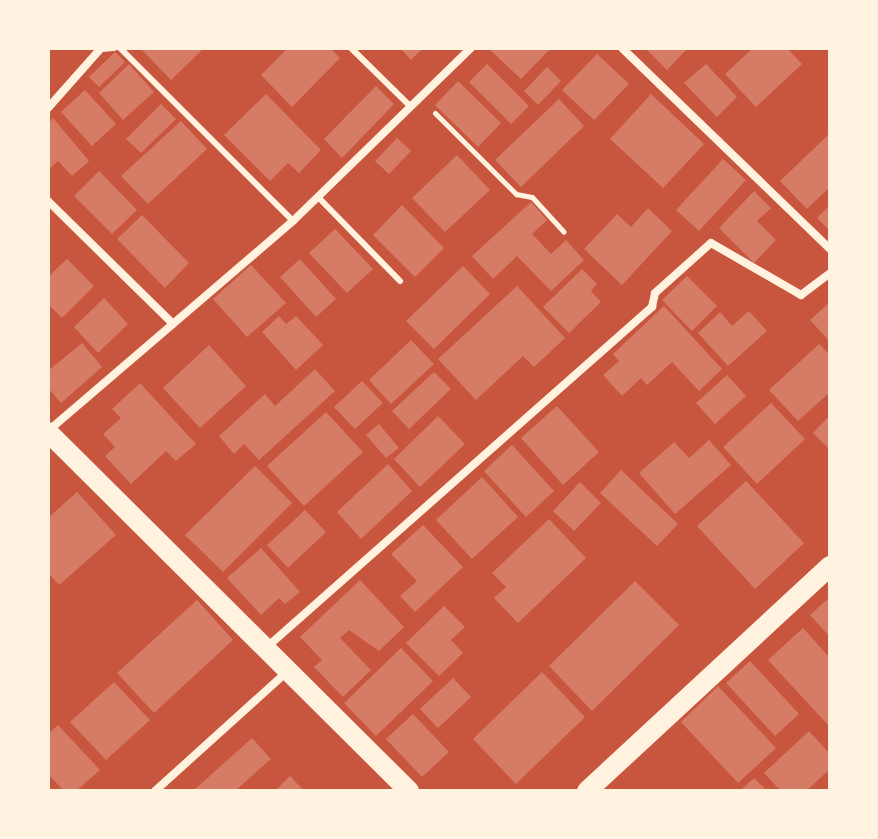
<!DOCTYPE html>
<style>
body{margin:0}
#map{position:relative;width:878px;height:839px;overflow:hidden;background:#c8553d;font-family:"Asap Condensed",sans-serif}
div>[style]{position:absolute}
.building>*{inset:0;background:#d67c66}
.path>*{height:5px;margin:-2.5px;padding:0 2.5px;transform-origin:2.5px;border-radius:2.5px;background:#fff3e0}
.service>*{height:6px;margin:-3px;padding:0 3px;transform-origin:3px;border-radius:3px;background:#fff3e0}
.minor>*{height:8px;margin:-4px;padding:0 4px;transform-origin:4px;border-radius:4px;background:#fff3e0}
.primary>*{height:20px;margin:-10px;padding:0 10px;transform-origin:10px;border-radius:10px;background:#fff3e0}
span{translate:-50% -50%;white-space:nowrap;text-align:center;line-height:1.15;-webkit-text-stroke:6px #fff3e0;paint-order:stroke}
.frame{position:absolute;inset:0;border:50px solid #fff3e0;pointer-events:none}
</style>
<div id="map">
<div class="building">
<div style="clip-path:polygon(140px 48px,204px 48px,171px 80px)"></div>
<div style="clip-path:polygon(288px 48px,330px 48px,340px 58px,292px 107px,261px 75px)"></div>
<div style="clip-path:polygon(400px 48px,423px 48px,411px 60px)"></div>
<div style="clip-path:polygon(488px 48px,551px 48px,521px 79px)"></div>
<div style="clip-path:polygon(645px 48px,688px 48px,667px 70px)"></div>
<div style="clip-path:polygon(753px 48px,787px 48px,802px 64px,756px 107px,725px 74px)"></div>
<div style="clip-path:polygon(115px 52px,125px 62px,99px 87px,89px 77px)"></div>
<div style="clip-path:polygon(597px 54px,629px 84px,594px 120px,562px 90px)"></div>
<div style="clip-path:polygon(129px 64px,154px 92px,123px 120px,99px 93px)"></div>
<div style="clip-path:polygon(487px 64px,529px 106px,511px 124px,469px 82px)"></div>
<div style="clip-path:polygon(706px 64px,737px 97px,717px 117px,684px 83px)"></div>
<div style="clip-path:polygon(547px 67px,561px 81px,538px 105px,524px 91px)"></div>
<div style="clip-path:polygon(458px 81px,501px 123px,478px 147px,435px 105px)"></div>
<div style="clip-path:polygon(376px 86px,394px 104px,342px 158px,324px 139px)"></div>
<div style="clip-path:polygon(85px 90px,116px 124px,92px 146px,61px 112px)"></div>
<div style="clip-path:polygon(266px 94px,321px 150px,299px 173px,288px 163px,270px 181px,224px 135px)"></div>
<div style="clip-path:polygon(651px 94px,704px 144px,663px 188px,610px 139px)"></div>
<div style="clip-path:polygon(559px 99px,584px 126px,521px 187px,495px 160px)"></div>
<div style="clip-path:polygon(161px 104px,176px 119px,141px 153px,126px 139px)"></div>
<div style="clip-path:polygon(53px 118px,89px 161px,72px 176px,58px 161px,48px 170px,48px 123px)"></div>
<div style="clip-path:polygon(181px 121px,207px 149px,148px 204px,121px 176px)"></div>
<div style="clip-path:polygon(830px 133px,830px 187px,807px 209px,780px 181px)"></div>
<div style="clip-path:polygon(397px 138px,411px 151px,389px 174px,375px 161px)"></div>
<div style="clip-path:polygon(457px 155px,490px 190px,445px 232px,412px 198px)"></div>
<div style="clip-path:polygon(723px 159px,746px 180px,699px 231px,676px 210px)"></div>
<div style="clip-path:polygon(99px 171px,137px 210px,112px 234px,74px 196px)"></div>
<div style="clip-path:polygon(754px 191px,771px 208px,757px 221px,776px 240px,754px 263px,719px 228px)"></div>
<div style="clip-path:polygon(531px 202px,547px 220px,532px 234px,551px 254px,566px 240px,584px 260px,551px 291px,517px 256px,493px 279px,472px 256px)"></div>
<div style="clip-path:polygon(402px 205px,444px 248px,415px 277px,373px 235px)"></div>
<div style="clip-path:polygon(830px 205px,830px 231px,817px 218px)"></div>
<div style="clip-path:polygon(648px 208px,672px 231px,622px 285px,584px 249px,617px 214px,631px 227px)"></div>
<div style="clip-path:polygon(142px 215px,189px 263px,165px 288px,117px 239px)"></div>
<div style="clip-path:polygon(335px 229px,373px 269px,347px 293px,309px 253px)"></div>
<div style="clip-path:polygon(67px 259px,94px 286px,62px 318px,48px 304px,48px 277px)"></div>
<div style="clip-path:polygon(300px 259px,336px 299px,316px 317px,280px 277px)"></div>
<div style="clip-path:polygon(251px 265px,286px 303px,247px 337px,213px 299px)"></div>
<div style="clip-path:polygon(463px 266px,490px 294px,434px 349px,406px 321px)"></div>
<div style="clip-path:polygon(582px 269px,597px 284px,591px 291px,601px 302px,569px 333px,543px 307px)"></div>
<div style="clip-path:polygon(687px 276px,717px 306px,692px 331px,662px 300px)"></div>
<div style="clip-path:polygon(517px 286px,565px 338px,534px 367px,523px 356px,476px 400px,438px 359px)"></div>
<div style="clip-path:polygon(104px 298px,128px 324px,98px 353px,74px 327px)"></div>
<div style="clip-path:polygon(830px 302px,830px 342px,810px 320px)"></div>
<div style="clip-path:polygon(664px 306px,722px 369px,699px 391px,672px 362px,647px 385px,641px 378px,622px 396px,603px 375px,619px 361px,613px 354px)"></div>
<div style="clip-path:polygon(749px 311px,767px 331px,728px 366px,698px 333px,720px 312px,732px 326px)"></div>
<div style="clip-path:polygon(279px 316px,286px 324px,296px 316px,323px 345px,296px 370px,262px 332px)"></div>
<div style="clip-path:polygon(411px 340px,434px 364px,391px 404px,369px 380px)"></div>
<div style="clip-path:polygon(82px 343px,102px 367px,61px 403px,48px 388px,48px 371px)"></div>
<div style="clip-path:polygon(819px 344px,830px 355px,830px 392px,798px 421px,769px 390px)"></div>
<div style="clip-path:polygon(209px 345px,246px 386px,200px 428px,163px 388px)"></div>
<div style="clip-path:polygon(315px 369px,335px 391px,259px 460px,244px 444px,234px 454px,219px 436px,265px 394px,275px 406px)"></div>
<div style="clip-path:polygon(434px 372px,451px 389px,409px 429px,392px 411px)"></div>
<div style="clip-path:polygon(727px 375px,746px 396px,715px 424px,696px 403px)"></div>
<div style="clip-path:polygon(362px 381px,383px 403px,355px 429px,334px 407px)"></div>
<div style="clip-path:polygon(140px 383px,196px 444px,176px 461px,166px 451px,131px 484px,105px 456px,115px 447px,103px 434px,121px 418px,112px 409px)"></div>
<div style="clip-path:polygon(771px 403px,805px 439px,757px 484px,723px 447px)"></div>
<div style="clip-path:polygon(557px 406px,599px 452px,563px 485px,521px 438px)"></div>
<div style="clip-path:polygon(326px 412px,363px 452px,304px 506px,267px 466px)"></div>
<div style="clip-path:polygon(830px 415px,830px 450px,813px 433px)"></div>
<div style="clip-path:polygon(438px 416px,465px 444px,420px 487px,394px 459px)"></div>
<div style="clip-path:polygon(379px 424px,399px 448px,386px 458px,366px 435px)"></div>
<div style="clip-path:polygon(709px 440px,731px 465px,675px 514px,639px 473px,674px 442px,689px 458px)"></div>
<div style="clip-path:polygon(512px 445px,554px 491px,526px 517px,484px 471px)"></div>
<div style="clip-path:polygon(388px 464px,412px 491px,361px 539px,337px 512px)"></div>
<div style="clip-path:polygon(255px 466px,292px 503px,223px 572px,185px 535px)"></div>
<div style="clip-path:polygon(621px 470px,678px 524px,657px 546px,600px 493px)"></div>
<div style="clip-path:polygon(482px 477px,518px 517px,472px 559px,436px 520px)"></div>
<div style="clip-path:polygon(746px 481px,804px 543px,755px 589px,697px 526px)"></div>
<div style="clip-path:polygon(580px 482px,601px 503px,574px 531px,553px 511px)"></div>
<div style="clip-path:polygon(77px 492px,116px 535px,59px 585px,48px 573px,48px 518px)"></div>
<div style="clip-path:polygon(305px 510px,326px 532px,288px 568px,267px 545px)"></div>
<div style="clip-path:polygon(549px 519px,586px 558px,518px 623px,494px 598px,506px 587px,492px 573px)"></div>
<div style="clip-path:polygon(423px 525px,463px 567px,415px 612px,400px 596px,417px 581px,391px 554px)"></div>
<div style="clip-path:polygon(261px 548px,300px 592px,285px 604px,279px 598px,261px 615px,227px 578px)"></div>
<div style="clip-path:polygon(360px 580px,404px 627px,379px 651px,349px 630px,340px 638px,371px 670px,343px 697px,314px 667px,322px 660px,300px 637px)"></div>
<div style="clip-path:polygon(635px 581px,679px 625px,592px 711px,549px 666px)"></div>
<div style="clip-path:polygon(830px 597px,830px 637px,810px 615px)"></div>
<div style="clip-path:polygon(197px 600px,233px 640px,154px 713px,117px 673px)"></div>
<div style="clip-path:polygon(444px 606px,465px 627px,451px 640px,463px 653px,439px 676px,406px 643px)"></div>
<div style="clip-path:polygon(803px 628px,830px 658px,828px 725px,768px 660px)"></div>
<div style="clip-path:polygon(401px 648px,433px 681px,376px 736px,344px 703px)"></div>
<div style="clip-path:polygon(750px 661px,799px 714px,775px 736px,726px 683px)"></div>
<div style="clip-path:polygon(542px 672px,585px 717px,516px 784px,473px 739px)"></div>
<div style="clip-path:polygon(453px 678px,471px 697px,438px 728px,420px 709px)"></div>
<div style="clip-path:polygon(114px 682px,150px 720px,106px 760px,70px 722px)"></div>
<div style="clip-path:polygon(718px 686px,776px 748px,738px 783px,681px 722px)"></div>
<div style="clip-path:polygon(413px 714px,449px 752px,422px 777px,386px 739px)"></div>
<div style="clip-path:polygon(58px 725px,100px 770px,76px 791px,64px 791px,48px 774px,48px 734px)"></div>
<div style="clip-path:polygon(809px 731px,830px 754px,830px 769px,806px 791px,781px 791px,764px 773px)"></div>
<div style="clip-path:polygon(252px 738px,271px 759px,235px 791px,193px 791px)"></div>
<div style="clip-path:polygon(290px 776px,304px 791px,275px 791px)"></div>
<div style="clip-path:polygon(754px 778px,767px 791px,740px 791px)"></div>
</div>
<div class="path">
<div style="left:435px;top:113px;width:115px;rotate:45deg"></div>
<div style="left:516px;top:194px;width:16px;rotate:11deg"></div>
<div style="left:532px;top:197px;width:47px;rotate:47.6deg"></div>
</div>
<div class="service">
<div style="left:120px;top:48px;width:245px;rotate:45deg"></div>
<div style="left:351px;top:48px;width:84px;rotate:44.5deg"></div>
<div style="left:102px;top:49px;width:12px;rotate:-5deg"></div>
<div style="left:319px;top:198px;width:116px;rotate:45.7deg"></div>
</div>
<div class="minor">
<div style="left:622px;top:48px;width:289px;rotate:44deg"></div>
<div style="left:48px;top:108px;width:80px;rotate:-48.5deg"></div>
<div style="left:48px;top:201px;width:175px;rotate:44.5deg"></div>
<div style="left:48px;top:431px;width:323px;rotate:-40.6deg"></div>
<div style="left:293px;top:221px;width:248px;rotate:-44.2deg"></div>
<div style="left:267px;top:647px;width:514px;rotate:-41.45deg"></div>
<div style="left:652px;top:307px;width:14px;rotate:-78deg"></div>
<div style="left:655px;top:293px;width:75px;rotate:-41.8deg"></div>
<div style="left:711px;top:243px;width:104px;rotate:30deg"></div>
<div style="left:801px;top:295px;width:36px;rotate:-37deg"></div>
<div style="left:155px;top:791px;width:179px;rotate:-42.1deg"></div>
</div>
<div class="primary">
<div style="left:48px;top:432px;width:509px;rotate:44.84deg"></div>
<div style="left:587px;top:791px;width:331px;rotate:-42.8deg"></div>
</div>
<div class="frame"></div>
</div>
